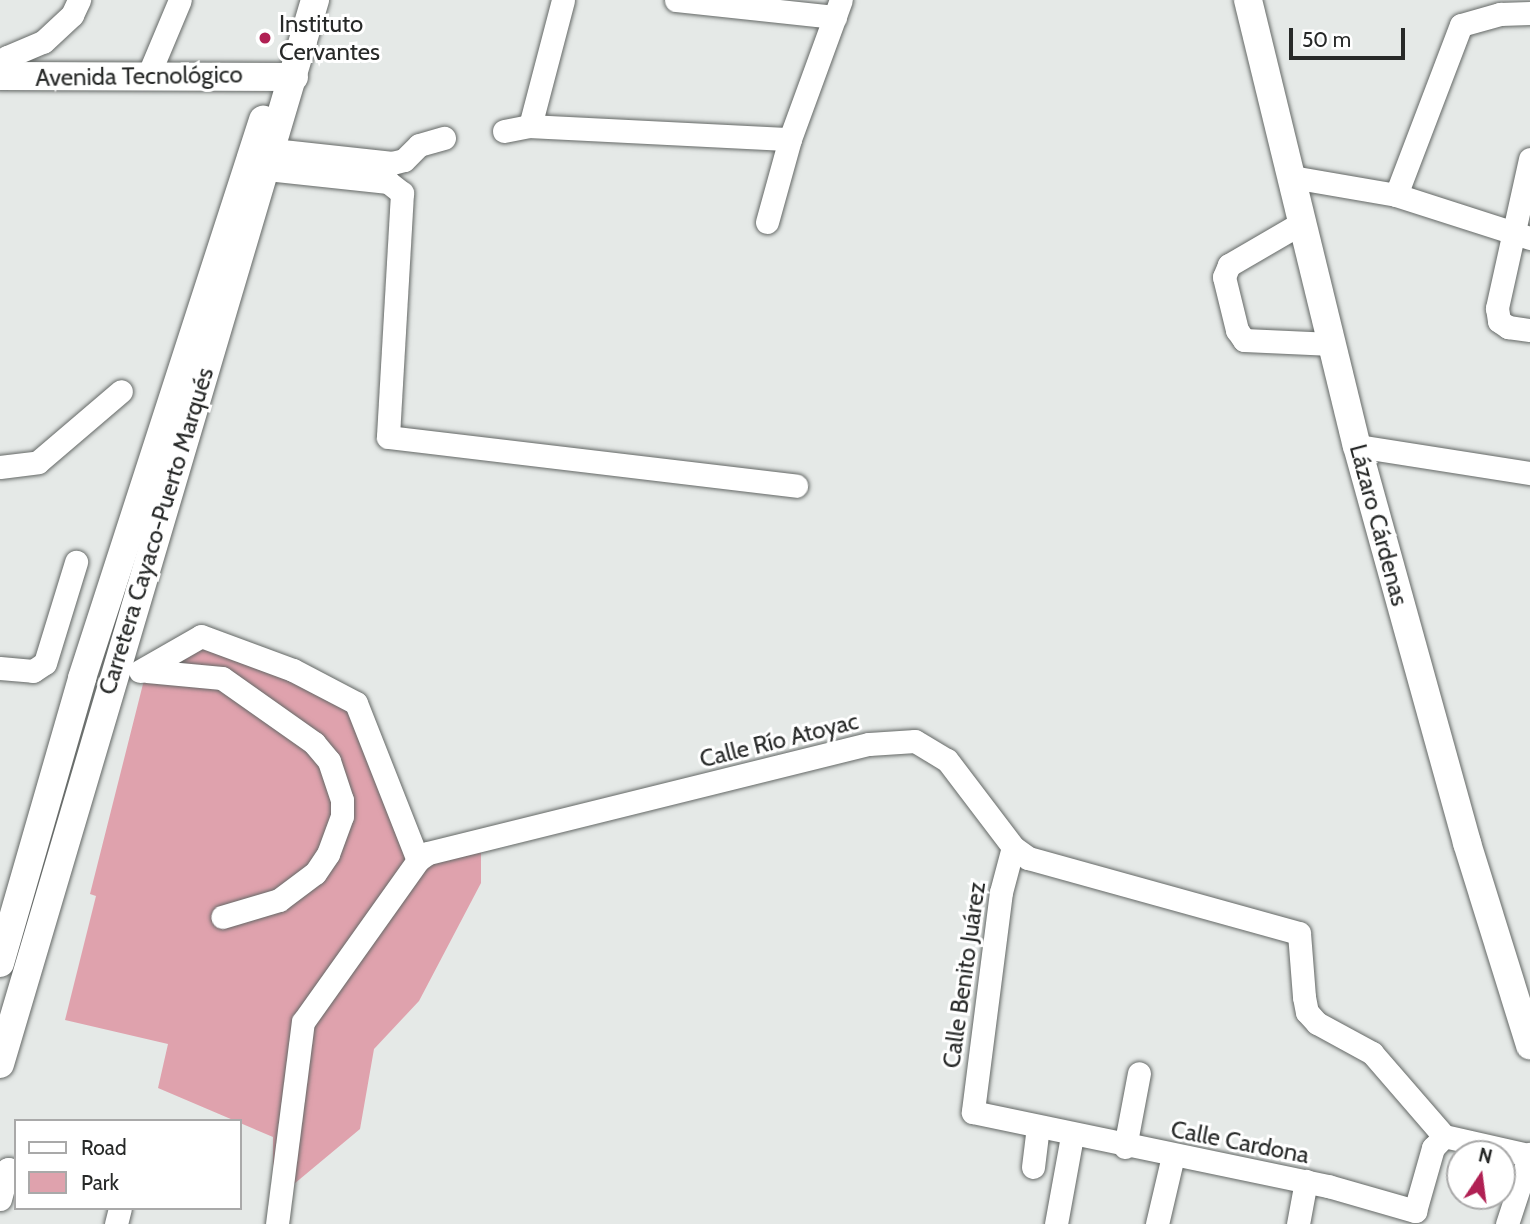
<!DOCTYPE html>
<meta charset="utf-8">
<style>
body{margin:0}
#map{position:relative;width:1530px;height:1224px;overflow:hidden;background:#e5e9e7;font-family:Cabin,sans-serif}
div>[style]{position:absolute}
.green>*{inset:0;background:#dfa2ad}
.roads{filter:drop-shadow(0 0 2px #646866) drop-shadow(0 0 2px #646866)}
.minor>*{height:23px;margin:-11.5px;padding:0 11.5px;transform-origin:11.5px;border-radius:11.5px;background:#fff}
.major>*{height:28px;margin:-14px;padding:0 14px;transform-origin:14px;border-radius:14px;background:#fff}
.dots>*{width:19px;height:19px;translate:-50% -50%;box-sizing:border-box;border:4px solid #fff;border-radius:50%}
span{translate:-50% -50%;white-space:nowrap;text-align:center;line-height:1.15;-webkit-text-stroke:6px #fff;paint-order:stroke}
.poi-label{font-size:24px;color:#272928}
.left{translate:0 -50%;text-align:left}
.street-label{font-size:24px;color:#272928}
.legend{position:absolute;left:14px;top:1119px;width:228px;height:91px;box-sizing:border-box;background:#fff;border:2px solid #a9a9a9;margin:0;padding:9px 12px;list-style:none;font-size:21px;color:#272928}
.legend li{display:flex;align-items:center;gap:14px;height:35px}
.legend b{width:35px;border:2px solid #a9a9a9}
.north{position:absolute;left:1446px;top:1140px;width:70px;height:70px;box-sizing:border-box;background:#fff;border:2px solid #a9a9a9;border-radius:50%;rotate:13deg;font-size:19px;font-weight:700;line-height:28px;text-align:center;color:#272928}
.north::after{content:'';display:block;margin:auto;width:24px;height:32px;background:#b02053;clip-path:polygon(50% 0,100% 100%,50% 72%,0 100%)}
.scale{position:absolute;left:1289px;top:28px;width:116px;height:32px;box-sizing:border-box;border:4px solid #272928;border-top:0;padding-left:9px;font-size:21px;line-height:24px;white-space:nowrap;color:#272928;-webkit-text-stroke:5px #fff;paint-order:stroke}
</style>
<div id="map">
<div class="green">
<div style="clip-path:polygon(207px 645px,352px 704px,410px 862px,481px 852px,481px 883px,419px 1001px,374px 1049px,360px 1129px,294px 1184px,273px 1180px,273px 1137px,158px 1088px,168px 1044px,65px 1020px,96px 896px,90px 894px,145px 676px)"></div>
</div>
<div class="roads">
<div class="minor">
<div style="left:676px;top:0;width:160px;rotate:6.1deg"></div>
<div style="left:1px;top:76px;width:20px;rotate:-72deg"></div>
<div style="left:7px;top:57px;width:39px;rotate:-23deg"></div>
<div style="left:43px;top:42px;width:40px;rotate:-43deg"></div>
<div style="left:72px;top:15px;width:17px;rotate:-65deg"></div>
<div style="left:148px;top:76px;width:82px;rotate:-67.2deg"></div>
<div style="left:530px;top:126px;width:130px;rotate:-75.3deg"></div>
<div style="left:504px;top:131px;width:26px;rotate:-11deg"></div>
<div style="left:530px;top:126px;width:260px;rotate:2.9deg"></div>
<div style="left:273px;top:150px;width:120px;rotate:6.2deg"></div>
<div style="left:392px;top:163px;width:12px;rotate:-14deg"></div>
<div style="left:404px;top:160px;width:21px;rotate:-45deg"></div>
<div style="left:419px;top:145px;width:26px;rotate:-16deg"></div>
<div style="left:1530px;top:159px;width:153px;rotate:102.5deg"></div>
<div style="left:1497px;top:308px;width:13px;rotate:81deg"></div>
<div style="left:1499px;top:321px;width:11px;rotate:34deg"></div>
<div style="left:1508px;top:327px;width:22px;rotate:8deg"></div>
<div style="left:267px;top:169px;width:122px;rotate:6.1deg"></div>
<div style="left:388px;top:182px;width:18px;rotate:38deg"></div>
<div style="left:402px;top:193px;width:244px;rotate:93.3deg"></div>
<div style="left:388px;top:437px;width:411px;rotate:6.8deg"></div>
<div style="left:1292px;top:177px;width:106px;rotate:9.8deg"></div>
<div style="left:1396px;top:195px;width:141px;rotate:17.8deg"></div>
<div style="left:1396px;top:195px;width:182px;rotate:-69.1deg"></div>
<div style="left:1461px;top:25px;width:41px;rotate:-15.8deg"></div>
<div style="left:1500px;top:14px;width:30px;rotate:-2deg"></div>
<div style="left:767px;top:222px;width:86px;rotate:-74.5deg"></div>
<div style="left:790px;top:139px;width:148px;rotate:-69.9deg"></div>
<div style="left:1303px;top:222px;width:86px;rotate:149.8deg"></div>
<div style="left:1229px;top:265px;width:13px;rotate:113deg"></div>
<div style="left:1224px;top:277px;width:55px;rotate:76.2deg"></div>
<div style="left:1237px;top:330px;width:12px;rotate:55deg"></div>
<div style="left:1244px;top:340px;width:88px;rotate:2.6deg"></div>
<div style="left:1357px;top:446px;width:175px;rotate:8.9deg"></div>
<div style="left:0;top:467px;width:38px;rotate:-7deg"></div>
<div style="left:38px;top:462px;width:109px;rotate:-40.5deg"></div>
<div style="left:0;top:668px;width:33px;rotate:5deg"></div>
<div style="left:33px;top:671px;width:14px;rotate:-34deg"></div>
<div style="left:45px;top:663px;width:106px;rotate:-72.9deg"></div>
<div style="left:140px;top:671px;width:70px;rotate:-29.8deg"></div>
<div style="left:201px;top:636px;width:98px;rotate:20.3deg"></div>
<div style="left:293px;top:670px;width:71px;rotate:27.6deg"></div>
<div style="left:356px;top:703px;width:169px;rotate:68.5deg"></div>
<div style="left:147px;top:671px;width:75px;rotate:5.3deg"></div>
<div style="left:222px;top:678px;width:113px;rotate:35.2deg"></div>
<div style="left:314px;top:743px;width:23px;rotate:50deg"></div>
<div style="left:329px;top:761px;width:41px;rotate:71.6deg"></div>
<div style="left:342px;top:800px;width:16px;rotate:90deg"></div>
<div style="left:342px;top:816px;width:40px;rotate:110.2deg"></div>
<div style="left:328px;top:854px;width:23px;rotate:124deg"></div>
<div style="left:315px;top:873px;width:45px;rotate:143.1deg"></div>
<div style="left:279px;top:900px;width:59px;rotate:163.4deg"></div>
<div style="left:1013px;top:847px;width:47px;rotate:104.9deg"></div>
<div style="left:1001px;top:892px;width:222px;rotate:97.3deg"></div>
<div style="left:973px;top:1112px;width:363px;rotate:11.8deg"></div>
<div style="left:1328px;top:1186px;width:91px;rotate:16deg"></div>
<div style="left:1415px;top:1211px;width:66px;rotate:-74.1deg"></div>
<div style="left:1433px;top:1148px;width:16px;rotate:-47deg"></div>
<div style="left:1125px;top:1147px;width:75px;rotate:-79.3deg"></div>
<div style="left:1033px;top:1167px;width:38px;rotate:-83deg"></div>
<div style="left:0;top:1199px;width:31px;rotate:-75deg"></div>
<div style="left:8px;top:1169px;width:8px;rotate:14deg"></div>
<div style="left:116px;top:1224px;width:16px;rotate:-76deg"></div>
<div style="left:277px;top:1224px;width:204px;rotate:-82.7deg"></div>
<div style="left:303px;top:1022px;width:199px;rotate:-54.6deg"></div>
<div style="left:418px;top:860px;width:12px;rotate:-35deg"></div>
<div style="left:428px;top:853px;width:454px;rotate:-13.9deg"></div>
<div style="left:869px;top:744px;width:46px;rotate:-3.7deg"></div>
<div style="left:915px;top:741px;width:37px;rotate:31deg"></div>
<div style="left:947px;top:760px;width:109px;rotate:52.8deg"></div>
<div style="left:1013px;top:847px;width:19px;rotate:36deg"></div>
<div style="left:1028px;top:858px;width:281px;rotate:15.5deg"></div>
<div style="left:1299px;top:933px;width:64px;rotate:85.5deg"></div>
<div style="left:1304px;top:997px;width:15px;rotate:79deg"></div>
<div style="left:1307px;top:1012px;width:15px;rotate:48deg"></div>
<div style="left:1317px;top:1023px;width:63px;rotate:28.6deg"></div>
<div style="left:1372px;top:1053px;width:110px;rotate:49.1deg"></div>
<div style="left:1444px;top:1136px;width:86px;rotate:12.7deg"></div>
<div style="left:1056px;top:1224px;width:89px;rotate:-79.7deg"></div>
<div style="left:1157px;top:1224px;width:70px;rotate:-76.8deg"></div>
<div style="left:1298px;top:1224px;width:44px;rotate:-79.5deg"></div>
<div style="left:1507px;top:1224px;width:74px;rotate:-71.8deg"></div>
</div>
<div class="major">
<div style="left:1248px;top:0;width:459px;rotate:76.3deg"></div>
<div style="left:1357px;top:446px;width:412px;rotate:74.5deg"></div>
<div style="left:1467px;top:843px;width:212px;rotate:72.7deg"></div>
<div style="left:0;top:76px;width:294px;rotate:0.2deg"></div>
<div style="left:0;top:963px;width:297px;rotate:-73.9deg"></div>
<div style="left:82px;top:678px;width:587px;rotate:-72.03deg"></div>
<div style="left:0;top:1064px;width:1110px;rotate:-73.51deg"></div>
</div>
</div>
<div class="dots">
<div style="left:265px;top:38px;background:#b02053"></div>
</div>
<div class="poi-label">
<span class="left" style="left:279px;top:38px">Instituto<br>Cervantes</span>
</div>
<div class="street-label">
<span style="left:139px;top:76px;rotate:-1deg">Avenida Tecnológico</span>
<span style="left:1379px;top:525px;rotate:75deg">Lázaro Cárdenas</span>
<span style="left:156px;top:531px;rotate:-73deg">Carretera Cayaco-Puerto Marqués</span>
<span style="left:779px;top:740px;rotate:-14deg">Calle Río Atoyac</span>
<span style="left:964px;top:975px;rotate:-82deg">Calle Benito Juárez</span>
<span style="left:1240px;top:1142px;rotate:11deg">Calle Cardona</span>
</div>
<ul class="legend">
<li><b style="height:9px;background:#fff"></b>Road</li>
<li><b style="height:19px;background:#dfa2ad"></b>Park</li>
</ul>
<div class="north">N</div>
<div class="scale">50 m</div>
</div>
